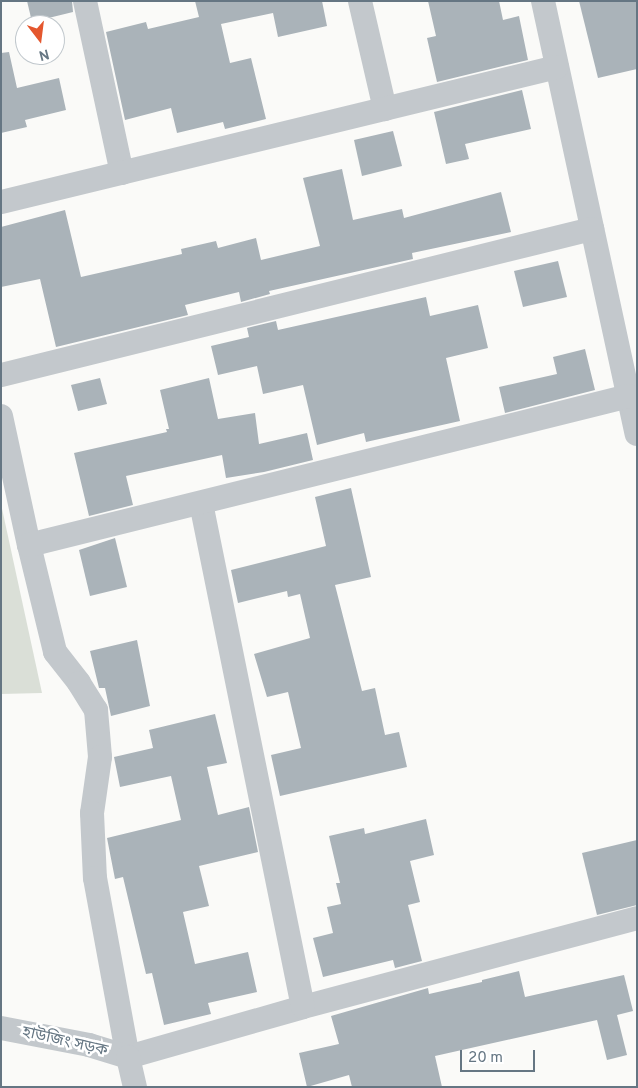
<!DOCTYPE html>
<meta charset="utf-8">
<style>
body{margin:0}
#map{position:relative;width:638px;height:1088px;overflow:hidden;background:#fafaf8;font-family:Overpass,"Noto Sans Bengali",sans-serif}
div>[style]{position:absolute}
.green>*{inset:0;background:#dadfd7}
.building>*{inset:0;background:#aab3b9}
.street>*{height:24px;margin:-12px;padding:0 12px;transform-origin:12px;border-radius:12px;background:#c3c8cc}
span{translate:-50% -50%;white-space:nowrap;text-align:center;line-height:1.15;-webkit-text-stroke:5px #fff;paint-order:stroke}
.street-label{font-size:16px;color:#657683}
.frame{position:absolute;inset:0;border:2px solid #657683;pointer-events:none}
.north{position:absolute;left:15px;top:15px;width:50px;height:50px;box-sizing:border-box;background:#fff;border:1px solid #c1c8cd;border-radius:50%;rotate:165deg;font-size:14px;font-weight:700;line-height:20px;text-align:center;color:#657683}
.north::after{content:'';display:block;margin:auto;width:18px;height:22px;background:#e4572e;clip-path:polygon(50% 0,100% 100%,50% 72%,0 100%)}
.scale{position:absolute;left:460px;top:1050px;width:75px;height:22px;box-sizing:border-box;border:2px solid #657683;border-top:0;padding-left:6px;font-size:15px;line-height:18px;white-space:nowrap;color:#657683;-webkit-text-stroke:4px #fff;paint-order:stroke}
</style>
<div id="map">
<div class="green">
<div style="clip-path:polygon(1px 504px,42px 693px,1px 694px)"></div>
</div>
<div class="building">
<div style="clip-path:polygon(27px 1px,72px 1px,73px 12px,32px 22px)"></div>
<div style="clip-path:polygon(195px 1px,322px 1px,327px 26px,278px 37px,273px 13px,221px 24px,230px 63px,251px 58px,266px 119px,225px 129px,223px 122px,177px 133px,171px 108px,125px 120px,106px 32px,146px 22px,148px 29px,199px 17px)"></div>
<div style="clip-path:polygon(428px 1px,499px 1px,503px 20px,519px 16px,528px 60px,437px 82px,427px 38px,436px 36px)"></div>
<div style="clip-path:polygon(579px 1px,637px 1px,637px 69px,598px 78px)"></div>
<div style="clip-path:polygon(9px 52px,17px 88px,59px 78px,66px 110px,25px 120px,27px 127px,1px 133px,1px 53px)"></div>
<div style="clip-path:polygon(522px 90px,531px 129px,465px 144px,469px 159px,446px 164px,434px 112px)"></div>
<div style="clip-path:polygon(393px 131px,402px 166px,362px 176px,354px 140px)"></div>
<div style="clip-path:polygon(342px 169px,353px 220px,402px 209px,404px 218px,501px 192px,511px 232px,412px 253px,413px 259px,269px 291px,270px 294px,241px 302px,239px 292px,185px 305px,188px 315px,56px 347px,40px 279px,1px 287px,1px 227px,65px 210px,81px 277px,182px 254px,181px 249px,216px 241px,218px 248px,256px 238px,261px 260px,320px 246px,303px 178px)"></div>
<div style="clip-path:polygon(558px 261px,567px 297px,523px 307px,514px 271px)"></div>
<div style="clip-path:polygon(426px 297px,430px 316px,478px 305px,488px 348px,446px 358px,460px 421px,366px 442px,364px 433px,317px 445px,303px 385px,263px 394px,257px 366px,218px 375px,211px 346px,249px 337px,247px 328px,276px 321px,278px 330px)"></div>
<div style="clip-path:polygon(585px 349px,595px 390px,505px 413px,499px 387px,557px 374px,553px 357px)"></div>
<div style="clip-path:polygon(100px 378px,107px 404px,78px 411px,71px 385px)"></div>
<div style="clip-path:polygon(209px 378px,218px 419px,255px 413px,259px 444px,307px 433px,313px 460px,264px 472px,226px 478px,222px 455px,126px 476px,133px 505px,89px 516px,74px 453px,167px 432px,166px 429px,169px 429px,160px 390px)"></div>
<div style="clip-path:polygon(351px 488px,371px 577px,335px 585px,362px 691px,375px 688px,385px 735px,399px 732px,407px 767px,280px 796px,271px 755px,301px 748px,288px 692px,267px 697px,254px 654px,310px 638px,300px 594px,288px 597px,287px 591px,238px 603px,231px 570px,326px 546px,315px 497px)"></div>
<div style="clip-path:polygon(115px 538px,127px 587px,90px 596px,79px 550px)"></div>
<div style="clip-path:polygon(137px 640px,150px 706px,111px 716px,105px 688px,99px 688px,90px 651px)"></div>
<div style="clip-path:polygon(215px 714px,227px 763px,207px 767px,218px 815px,249px 807px,258px 852px,199px 866px,209px 906px,183px 912px,195px 964px,248px 952px,257px 992px,208px 1003px,211px 1014px,164px 1025px,152px 973px,146px 974px,123px 877px,115px 879px,107px 838px,181px 820px,171px 776px,120px 787px,114px 757px,153px 748px,149px 730px)"></div>
<div style="clip-path:polygon(426px 819px,434px 855px,410px 861px,420px 902px,408px 905px,422px 961px,395px 968px,393px 960px,323px 977px,313px 938px,333px 933px,327px 907px,341px 904px,336px 883px,340px 883px,329px 836px,364px 828px,365px 834px)"></div>
<div style="clip-path:polygon(637px 840px,637px 905px,597px 915px,582px 853px)"></div>
<div style="clip-path:polygon(519px 971px,525px 997px,624px 975px,633px 1011px,617px 1015px,627px 1055px,607px 1060px,597px 1020px,435px 1056px,442px 1087px,352px 1087px,349px 1075px,307px 1087px,299px 1053px,339px 1044px,331px 1016px,428px 988px,429px 994px,482px 982px,482px 980px)"></div>
</div>
<div class="street">
<div style="left:85px;top:1px;width:176px;rotate:77.9deg"></div>
<div style="left:360px;top:1px;width:111px;rotate:77deg"></div>
<div style="left:543px;top:1px;width:443px;rotate:77.8deg"></div>
<div style="left:1px;top:202px;width:572px;rotate:-13.65deg"></div>
<div style="left:1px;top:375px;width:609px;rotate:-13.88deg"></div>
<div style="left:1px;top:416px;width:132px;rotate:77.8deg"></div>
<div style="left:29px;top:545px;width:110px;rotate:76.3deg"></div>
<div style="left:55px;top:652px;width:39px;rotate:52deg"></div>
<div style="left:79px;top:683px;width:32px;rotate:58deg"></div>
<div style="left:96px;top:710px;width:47px;rotate:85.1deg"></div>
<div style="left:100px;top:757px;width:57px;rotate:98.1deg"></div>
<div style="left:92px;top:813px;width:65px;rotate:87.4deg"></div>
<div style="left:95px;top:878px;width:182px;rotate:79.6deg"></div>
<div style="left:128px;top:1057px;width:182px;rotate:-15.9deg"></div>
<div style="left:303px;top:1007px;width:346px;rotate:-14.9deg"></div>
<div style="left:201px;top:503px;width:514px;rotate:78.56deg"></div>
<div style="left:29px;top:545px;width:618px;rotate:-13.95deg"></div>
<div style="left:1px;top:1028px;width:90px;rotate:10.9deg"></div>
<div style="left:89px;top:1045px;width:41px;rotate:17.1deg"></div>
<div style="left:128px;top:1057px;width:31px;rotate:77deg"></div>
</div>
<div class="street-label">
<span style="left:65px;top:1042px;rotate:13deg">হাউজিং সড়ক</span>
</div>
<div class="frame"></div>
<div class="north">N</div>
<div class="scale">20 m</div>
</div>
